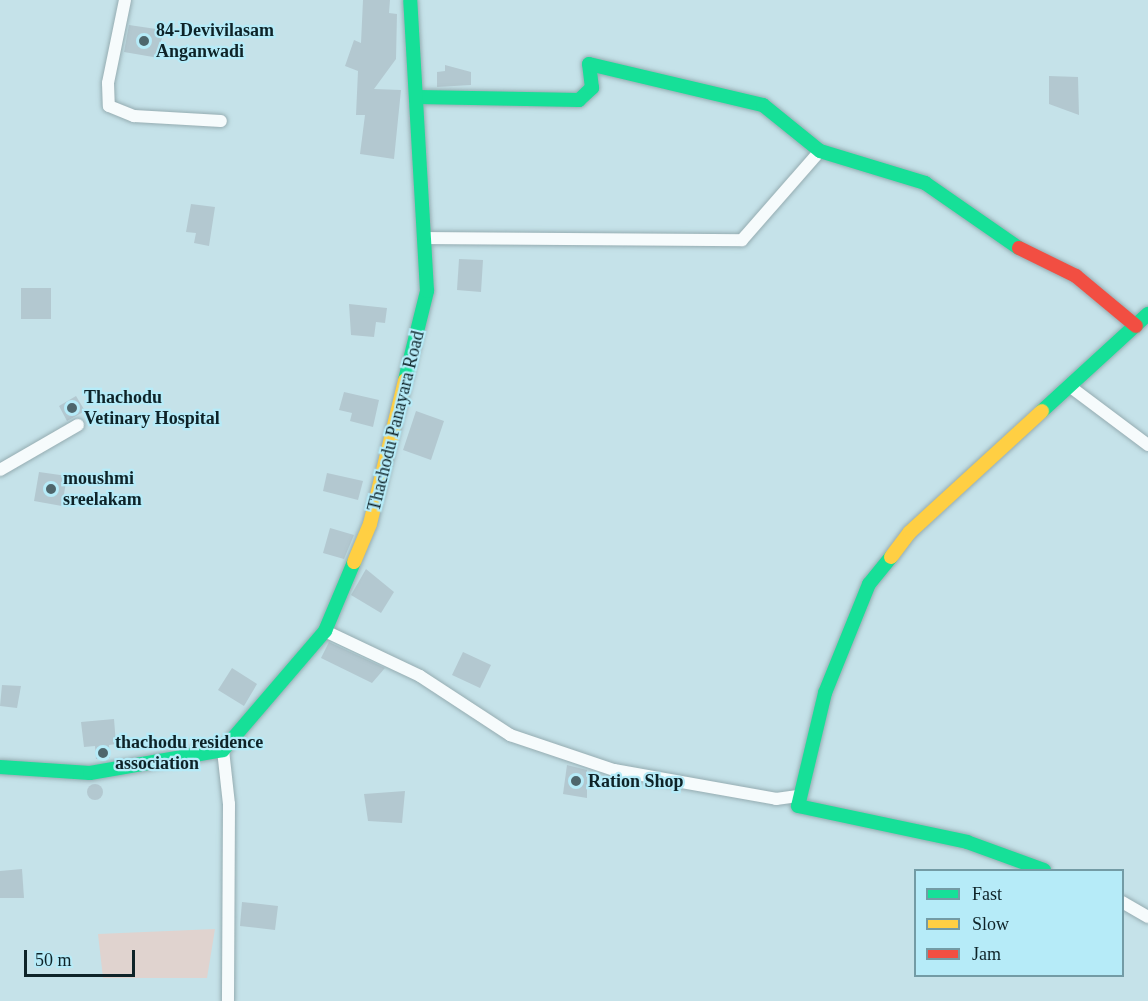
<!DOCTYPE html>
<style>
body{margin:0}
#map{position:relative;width:1148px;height:1001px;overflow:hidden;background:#c5e2e9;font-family:"Times New Roman",serif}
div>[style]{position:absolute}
.green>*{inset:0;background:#e0d3cf}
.building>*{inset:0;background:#b3c8d0}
.round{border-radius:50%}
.roads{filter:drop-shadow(0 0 2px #95acb1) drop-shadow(0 0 2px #95acb1)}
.street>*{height:12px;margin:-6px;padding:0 6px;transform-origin:6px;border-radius:6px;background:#f6fbfc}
.fast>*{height:14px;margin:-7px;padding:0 7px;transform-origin:7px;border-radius:7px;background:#16e098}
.slow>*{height:14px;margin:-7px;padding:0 7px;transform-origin:7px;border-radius:7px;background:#ffcf43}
.jam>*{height:14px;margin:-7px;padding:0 7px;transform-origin:7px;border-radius:7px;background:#f24e42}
.dots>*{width:16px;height:16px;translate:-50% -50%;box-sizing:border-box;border:3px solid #b6ebf8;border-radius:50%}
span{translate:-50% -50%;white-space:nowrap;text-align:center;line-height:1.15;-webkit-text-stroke:4.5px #b6ebf8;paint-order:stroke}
.poi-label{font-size:18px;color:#0e2328;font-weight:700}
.left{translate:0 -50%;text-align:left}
.street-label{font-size:18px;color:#0e2328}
.legend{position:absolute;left:914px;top:869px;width:210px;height:108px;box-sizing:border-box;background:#b6ebf8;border:2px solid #739ba5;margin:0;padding:8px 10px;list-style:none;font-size:18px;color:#0e2328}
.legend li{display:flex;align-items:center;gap:12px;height:30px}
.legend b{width:30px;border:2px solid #739ba5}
.scale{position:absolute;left:24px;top:950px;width:111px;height:27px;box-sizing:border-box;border:3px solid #0e2328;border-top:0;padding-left:8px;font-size:18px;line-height:21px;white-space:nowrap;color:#0e2328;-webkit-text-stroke:4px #b6ebf8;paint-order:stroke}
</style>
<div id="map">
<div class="green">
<div style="clip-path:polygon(215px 929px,207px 978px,103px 978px,98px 934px)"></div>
</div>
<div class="building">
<div style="clip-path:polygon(363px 0,390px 0,389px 13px,397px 14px,396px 59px,374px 89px,401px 90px,394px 159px,360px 154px,365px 115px,356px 115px,358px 71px,345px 66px,354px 40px,361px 43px)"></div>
<div style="clip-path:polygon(129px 25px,163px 30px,159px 58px,124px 52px)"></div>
<div style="clip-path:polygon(445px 65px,471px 72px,471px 85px,437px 87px,437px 72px,445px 71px)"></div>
<div style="clip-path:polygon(1049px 76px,1078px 77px,1079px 115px,1049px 104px)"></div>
<div style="clip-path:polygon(191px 204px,215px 207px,209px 246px,194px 243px,196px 233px,186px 232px)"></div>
<div style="clip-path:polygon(459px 259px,483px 260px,481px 292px,457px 290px)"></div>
<div style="clip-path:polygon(21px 288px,51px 288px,51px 319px,21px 319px)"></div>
<div style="clip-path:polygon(349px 304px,387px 308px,385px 323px,376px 322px,374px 337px,351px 335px)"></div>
<div style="clip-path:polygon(344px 392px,379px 400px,373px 427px,350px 421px,352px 413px,339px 410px)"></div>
<div style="clip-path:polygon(76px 396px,85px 411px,67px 421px,59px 406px)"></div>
<div style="clip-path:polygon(416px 411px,444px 421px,431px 460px,403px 450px)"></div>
<div style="clip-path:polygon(39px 472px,67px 476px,62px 506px,34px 501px)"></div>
<div style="clip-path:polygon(327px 473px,363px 481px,358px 500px,323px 491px)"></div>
<div style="clip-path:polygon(330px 528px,354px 535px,344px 559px,323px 553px)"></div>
<div style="clip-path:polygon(366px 569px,394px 592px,381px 613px,351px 595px)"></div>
<div style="clip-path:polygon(329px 642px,385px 668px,372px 683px,321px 658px)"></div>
<div style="clip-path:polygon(463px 652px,491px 665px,480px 688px,452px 675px)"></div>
<div style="clip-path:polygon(232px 668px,257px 684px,244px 706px,218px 690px)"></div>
<div style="clip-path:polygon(2px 685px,21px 686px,17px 708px,0 706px)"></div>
<div style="clip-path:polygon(114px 719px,116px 744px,109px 745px,110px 758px,96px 759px,95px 746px,84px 747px,81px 722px)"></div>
<div style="clip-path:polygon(567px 765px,587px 770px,587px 798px,563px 794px)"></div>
<div class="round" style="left:87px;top:784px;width:16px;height:16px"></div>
<div style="clip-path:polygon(405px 791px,402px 823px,368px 821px,364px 794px)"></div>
<div style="clip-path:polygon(22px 869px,24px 898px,0 898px,0 871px)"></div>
<div style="clip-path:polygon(242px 902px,278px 906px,275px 930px,240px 926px)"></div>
</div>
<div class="roads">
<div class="street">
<div style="left:125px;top:0;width:85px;rotate:101.6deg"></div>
<div style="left:108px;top:83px;width:23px;rotate:88deg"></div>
<div style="left:109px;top:106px;width:27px;rotate:22deg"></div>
<div style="left:134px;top:116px;width:87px;rotate:3.3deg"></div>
<div style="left:425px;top:238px;width:317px;rotate:0.4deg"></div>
<div style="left:742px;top:240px;width:118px;rotate:-48.8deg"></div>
<div style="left:1072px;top:388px;width:95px;rotate:36.9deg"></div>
<div style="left:0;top:470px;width:90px;rotate:-30deg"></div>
<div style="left:325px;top:631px;width:105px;rotate:25.3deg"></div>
<div style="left:420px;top:676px;width:108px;rotate:33.2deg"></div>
<div style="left:510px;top:735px;width:110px;rotate:18.6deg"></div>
<div style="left:614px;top:770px;width:165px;rotate:10.1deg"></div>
<div style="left:776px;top:799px;width:22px;rotate:-8deg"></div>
<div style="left:223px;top:750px;width:54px;rotate:83.7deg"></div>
<div style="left:229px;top:804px;width:197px;rotate:90.3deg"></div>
<div style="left:1122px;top:902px;width:30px;rotate:30deg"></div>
</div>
<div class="fast">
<div style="left:418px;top:97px;width:161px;rotate:1.1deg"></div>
<div style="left:579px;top:100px;width:18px;rotate:-43deg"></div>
<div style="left:592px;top:88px;width:24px;rotate:-97deg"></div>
<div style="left:589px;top:64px;width:179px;rotate:13.3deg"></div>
<div style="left:763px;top:105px;width:73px;rotate:38.9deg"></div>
<div style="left:820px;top:151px;width:110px;rotate:16.9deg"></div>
<div style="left:925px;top:183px;width:114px;rotate:34.7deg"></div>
<div style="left:405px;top:380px;width:92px;rotate:-76.1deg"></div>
<div style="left:427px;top:291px;width:291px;rotate:-93.3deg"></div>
<div style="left:1042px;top:411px;width:144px;rotate:-42.5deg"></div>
<div style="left:891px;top:557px;width:35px;rotate:129deg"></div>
<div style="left:869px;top:584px;width:118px;rotate:112deg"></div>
<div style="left:825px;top:693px;width:116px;rotate:103.4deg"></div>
<div style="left:798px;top:806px;width:173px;rotate:12deg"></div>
<div style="left:967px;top:842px;width:82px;rotate:20deg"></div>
<div style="left:0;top:767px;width:90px;rotate:3.8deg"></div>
<div style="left:90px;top:773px;width:135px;rotate:-9.8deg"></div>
<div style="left:223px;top:750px;width:157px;rotate:-49.4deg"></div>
<div style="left:325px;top:631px;width:75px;rotate:-67.2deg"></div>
</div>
<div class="slow">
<div style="left:891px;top:557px;width:31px;rotate:-53deg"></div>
<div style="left:910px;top:532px;width:179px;rotate:-42.5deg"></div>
<div style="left:354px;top:562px;width:41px;rotate:-67.2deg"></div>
<div style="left:370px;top:524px;width:148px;rotate:-76.3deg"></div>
</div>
<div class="jam">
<div style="left:1019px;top:248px;width:64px;rotate:26.2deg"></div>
<div style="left:1076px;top:276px;width:78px;rotate:39.8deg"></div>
</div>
</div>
<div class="dots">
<div style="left:144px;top:41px;background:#4e666c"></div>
<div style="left:72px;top:408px;background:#4e666c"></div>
<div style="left:51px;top:489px;background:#4e666c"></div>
<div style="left:103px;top:753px;background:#4e666c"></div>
<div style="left:576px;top:781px;background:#4e666c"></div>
</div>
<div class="poi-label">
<span class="left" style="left:156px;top:41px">84-Devivilasam<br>Anganwadi</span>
<span class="left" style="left:84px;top:408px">Thachodu<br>Vetinary Hospital</span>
<span class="left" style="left:63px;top:489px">moushmi<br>sreelakam</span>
<span class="left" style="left:115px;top:753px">thachodu residence<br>association</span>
<span class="left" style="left:588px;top:781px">Ration Shop</span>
</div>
<div class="street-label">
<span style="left:396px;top:421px;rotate:-76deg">Thachodu Panayara Road</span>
</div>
<ul class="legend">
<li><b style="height:8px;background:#16e098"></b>Fast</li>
<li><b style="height:8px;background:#ffcf43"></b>Slow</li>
<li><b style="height:8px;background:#f24e42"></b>Jam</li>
</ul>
<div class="scale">50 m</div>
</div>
